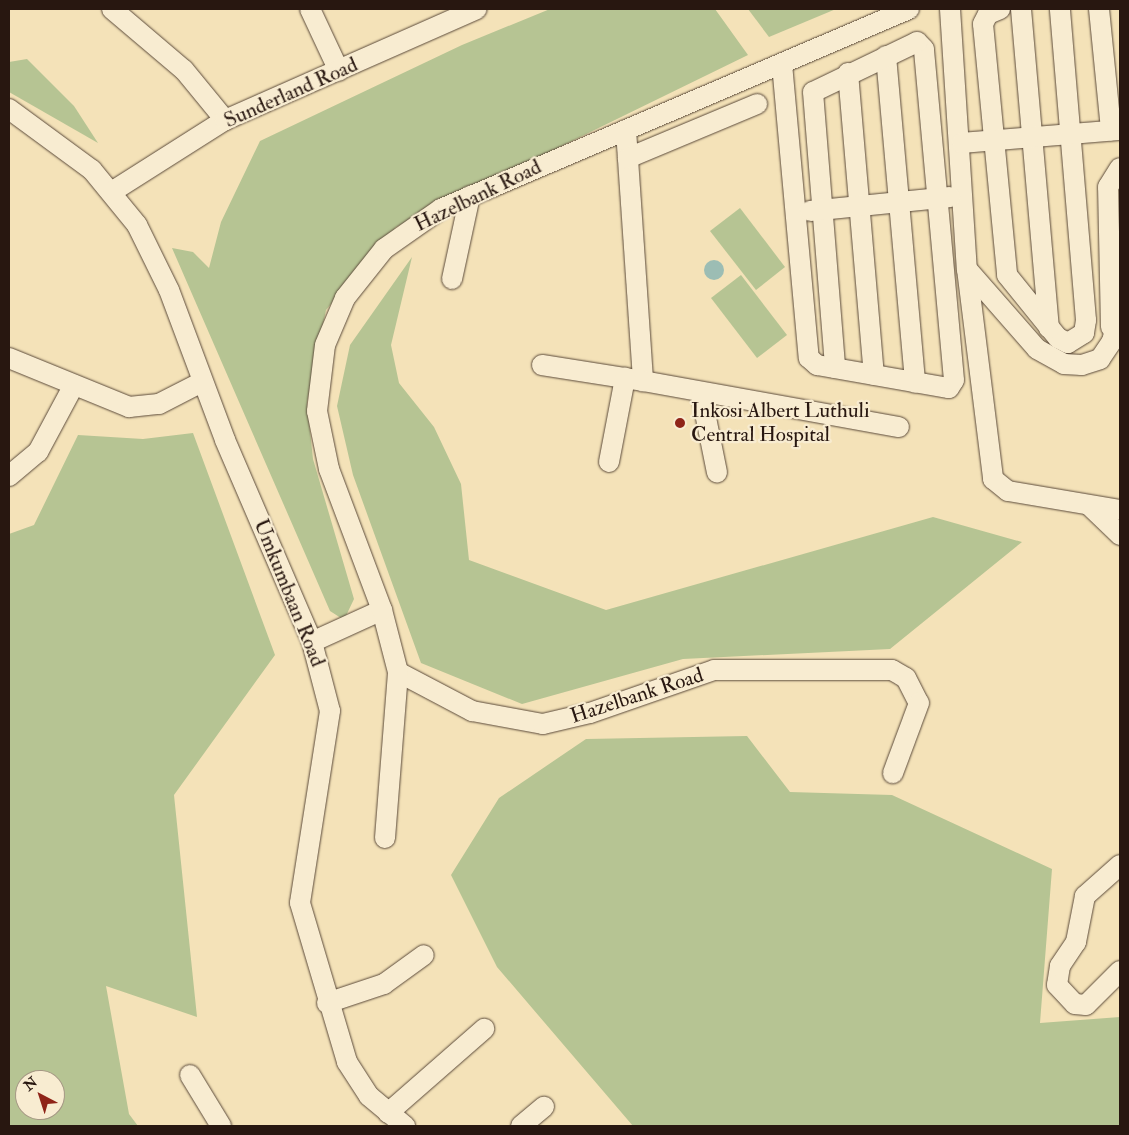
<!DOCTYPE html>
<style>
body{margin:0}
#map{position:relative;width:1129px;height:1135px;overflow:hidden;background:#f4e2b8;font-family:"IM FELL Double Pica",serif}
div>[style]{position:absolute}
.green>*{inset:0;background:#b6c493}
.water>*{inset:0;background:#9cbdb4}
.round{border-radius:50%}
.roads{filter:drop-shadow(0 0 1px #5b4a3a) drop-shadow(0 0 1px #5b4a3a)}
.minor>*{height:20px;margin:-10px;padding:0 10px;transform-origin:10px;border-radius:10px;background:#f8ecd1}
.dots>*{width:14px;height:14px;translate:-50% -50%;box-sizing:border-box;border:2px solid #f8ecd1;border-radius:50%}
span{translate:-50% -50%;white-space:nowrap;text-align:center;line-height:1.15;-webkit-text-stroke:4.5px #f8ecd1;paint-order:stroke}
.street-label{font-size:21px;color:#281710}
.poi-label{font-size:21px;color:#281710}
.left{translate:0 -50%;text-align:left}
.frame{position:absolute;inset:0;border:10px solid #281710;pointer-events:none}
.north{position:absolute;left:15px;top:1070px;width:50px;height:50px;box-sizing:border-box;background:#f8ecd1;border:1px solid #a59784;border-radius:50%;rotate:320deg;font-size:14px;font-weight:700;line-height:20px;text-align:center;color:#281710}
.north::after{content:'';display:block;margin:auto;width:18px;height:22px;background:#8f2418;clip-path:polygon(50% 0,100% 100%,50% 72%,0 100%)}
</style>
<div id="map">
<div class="green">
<div style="clip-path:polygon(550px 9px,715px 9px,748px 55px,396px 227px,326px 310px,307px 403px,313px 459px,354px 599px,344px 620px,330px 611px,172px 248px,193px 252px,209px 268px,221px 222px,260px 141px,462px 45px)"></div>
<div style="clip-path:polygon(748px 9px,836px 9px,769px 37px)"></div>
<div style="clip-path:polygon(27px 59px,74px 106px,98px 143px,9px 92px,9px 62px)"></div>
<div style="clip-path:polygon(740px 208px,785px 267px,756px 290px,710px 231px)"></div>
<div style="clip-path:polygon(412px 257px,391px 345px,399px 383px,434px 427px,461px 484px,469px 560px,606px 610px,933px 517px,1022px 542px,890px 649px,683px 659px,522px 704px,421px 663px,353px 475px,337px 406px,350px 345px)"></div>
<div style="clip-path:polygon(741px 275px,787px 335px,757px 358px,711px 298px)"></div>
<div style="clip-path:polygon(evenodd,193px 433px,275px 655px,174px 795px,197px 1017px,106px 986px,129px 1114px,138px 1126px,9px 1126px,9px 534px,34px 525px,78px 435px,143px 439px,193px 433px,25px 1080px,55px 1080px,55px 1110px,25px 1110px,25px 1080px)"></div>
<div style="clip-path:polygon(747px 736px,790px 792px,892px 795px,1052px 869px,1040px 1023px,1120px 1017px,1120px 1126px,633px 1126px,497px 967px,451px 875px,499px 798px,586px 739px)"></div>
</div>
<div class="water">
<div class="round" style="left:704px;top:260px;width:20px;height:20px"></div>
</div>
<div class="roads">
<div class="minor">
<div style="left:112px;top:9px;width:94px;rotate:40.3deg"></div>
<div style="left:184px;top:70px;width:65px;rotate:50.6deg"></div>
<div style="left:310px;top:9px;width:68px;rotate:64.9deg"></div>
<div style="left:950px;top:9px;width:261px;rotate:86.3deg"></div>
<div style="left:967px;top:269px;width:212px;rotate:82.9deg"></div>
<div style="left:993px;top:479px;width:19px;rotate:39deg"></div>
<div style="left:1008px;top:491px;width:114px;rotate:9.6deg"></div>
<div style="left:1000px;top:9px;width:13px;rotate:157deg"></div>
<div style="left:988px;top:14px;width:11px;rotate:117deg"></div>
<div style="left:983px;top:24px;width:252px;rotate:84.5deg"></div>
<div style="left:1007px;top:275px;width:81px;rotate:51deg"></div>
<div style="left:1058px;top:338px;width:11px;rotate:27deg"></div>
<div style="left:1068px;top:343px;width:19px;rotate:-32deg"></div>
<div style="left:1084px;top:333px;width:13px;rotate:-81deg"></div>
<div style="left:1086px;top:320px;width:312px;rotate:-94.8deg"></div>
<div style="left:1021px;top:9px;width:320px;rotate:85deg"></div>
<div style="left:1099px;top:9px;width:122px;rotate:84.3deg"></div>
<div style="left:886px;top:56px;width:328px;rotate:84.9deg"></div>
<div style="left:782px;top:64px;width:295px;rotate:84.8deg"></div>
<div style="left:809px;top:358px;width:11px;rotate:41deg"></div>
<div style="left:817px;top:365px;width:134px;rotate:9.9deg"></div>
<div style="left:949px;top:388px;width:9px;rotate:-58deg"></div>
<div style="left:954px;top:380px;width:332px;rotate:-95.2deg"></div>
<div style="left:924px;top:49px;width:10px;rotate:-135deg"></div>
<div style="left:917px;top:42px;width:115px;rotate:154.3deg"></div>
<div style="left:813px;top:92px;width:277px;rotate:85.4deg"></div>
<div style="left:848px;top:73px;width:303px;rotate:85.1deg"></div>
<div style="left:9px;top:109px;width:103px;rotate:36.3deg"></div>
<div style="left:92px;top:170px;width:71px;rotate:50.7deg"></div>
<div style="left:137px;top:225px;width:72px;rotate:63.8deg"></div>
<div style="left:169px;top:290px;width:160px;rotate:69.5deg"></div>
<div style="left:225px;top:440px;width:220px;rotate:66.7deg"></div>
<div style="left:312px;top:642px;width:71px;rotate:75.4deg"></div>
<div style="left:330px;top:711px;width:194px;rotate:98.9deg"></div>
<div style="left:300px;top:903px;width:166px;rotate:73.5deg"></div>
<div style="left:347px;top:1062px;width:40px;rotate:57.1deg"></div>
<div style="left:369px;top:1096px;width:47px;rotate:39.8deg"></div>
<div style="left:626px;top:130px;width:252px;rotate:86.1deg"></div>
<div style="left:643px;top:381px;width:260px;rotate:10.2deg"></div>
<div style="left:962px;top:143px;width:159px;rotate:-4.7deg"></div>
<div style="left:628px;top:158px;width:140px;rotate:-22.7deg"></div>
<div style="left:113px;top:191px;width:133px;rotate:-32.4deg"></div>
<div style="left:225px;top:120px;width:275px;rotate:-23.8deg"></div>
<div style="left:810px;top:211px;width:141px;rotate:-5.7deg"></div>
<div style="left:967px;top:269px;width:106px;rotate:48.8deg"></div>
<div style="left:1037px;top:349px;width:31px;rotate:29deg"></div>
<div style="left:1064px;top:364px;width:18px;rotate:3deg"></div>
<div style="left:1082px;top:365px;width:19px;rotate:-18deg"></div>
<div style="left:1100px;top:359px;width:22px;rotate:-56deg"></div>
<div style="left:1112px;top:341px;width:31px;rotate:-75deg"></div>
<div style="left:452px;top:279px;width:85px;rotate:-77.8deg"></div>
<div style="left:1111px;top:327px;width:140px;rotate:-91.2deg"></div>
<div style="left:1108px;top:187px;width:22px;rotate:-58deg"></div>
<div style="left:9px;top:358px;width:130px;rotate:22.2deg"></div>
<div style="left:129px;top:407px;width:30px;rotate:-6deg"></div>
<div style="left:159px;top:404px;width:48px;rotate:-27.1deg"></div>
<div style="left:542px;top:365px;width:102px;rotate:9deg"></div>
<div style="left:701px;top:393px;width:81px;rotate:78.6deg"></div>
<div style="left:609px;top:462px;width:86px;rotate:-79.2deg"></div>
<div style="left:9px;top:476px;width:38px;rotate:-40deg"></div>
<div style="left:38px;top:452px;width:76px;rotate:-61.8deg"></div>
<div style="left:1090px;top:506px;width:42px;rotate:44deg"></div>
<div style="left:312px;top:642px;width:77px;rotate:-24.6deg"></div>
<div style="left:398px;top:672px;width:84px;rotate:27.8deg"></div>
<div style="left:472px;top:711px;width:72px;rotate:10.4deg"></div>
<div style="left:543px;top:724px;width:48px;rotate:-13.2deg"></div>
<div style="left:590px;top:713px;width:131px;rotate:-19.1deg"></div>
<div style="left:714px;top:670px;width:178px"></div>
<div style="left:892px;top:670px;width:16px;rotate:30deg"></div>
<div style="left:906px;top:678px;width:28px;rotate:63deg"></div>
<div style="left:919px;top:703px;width:75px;rotate:110.4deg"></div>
<div style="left:385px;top:838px;width:167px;rotate:-85.5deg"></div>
<div style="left:398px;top:672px;width:64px;rotate:-104.5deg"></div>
<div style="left:382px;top:610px;width:151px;rotate:-110.6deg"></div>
<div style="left:329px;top:469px;width:59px;rotate:-101.7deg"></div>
<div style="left:317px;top:411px;width:66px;rotate:-83.1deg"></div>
<div style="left:325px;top:345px;width:51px;rotate:-66.9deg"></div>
<div style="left:345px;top:298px;width:63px;rotate:-51.5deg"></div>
<div style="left:384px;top:249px;width:70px;rotate:-35.1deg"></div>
<div style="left:441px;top:209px;width:509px;rotate:-23.14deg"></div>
<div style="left:1120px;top:865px;width:47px;rotate:138.5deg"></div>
<div style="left:1085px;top:896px;width:47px;rotate:101.1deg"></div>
<div style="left:1076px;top:942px;width:29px;rotate:124deg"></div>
<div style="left:1060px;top:966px;width:19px;rotate:99deg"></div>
<div style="left:1057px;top:985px;width:26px;rotate:47deg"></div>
<div style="left:1075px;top:1004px;width:11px;rotate:5deg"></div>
<div style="left:1086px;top:1005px;width:48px;rotate:-45deg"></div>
<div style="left:327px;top:1003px;width:60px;rotate:-18.4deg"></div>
<div style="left:384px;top:984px;width:49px;rotate:-35.9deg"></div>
<div style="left:190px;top:1075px;width:60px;rotate:58.7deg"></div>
<div style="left:388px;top:1113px;width:128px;rotate:-41.2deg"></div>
<div style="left:521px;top:1126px;width:30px;rotate:-40deg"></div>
</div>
</div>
<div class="dots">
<div style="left:680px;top:423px;background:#8f2418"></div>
</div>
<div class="street-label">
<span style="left:291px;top:93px;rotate:-24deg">Sunderland Road</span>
<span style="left:478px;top:196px;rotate:-26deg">Hazelbank Road</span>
<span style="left:289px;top:593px;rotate:68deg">Umkumbaan Road</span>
<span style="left:637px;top:696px;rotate:-18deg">Hazelbank Road</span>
</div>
<div class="poi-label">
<span class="left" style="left:691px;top:423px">Inkosi Albert Luthuli<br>Central Hospital</span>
</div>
<div class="frame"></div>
<div class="north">N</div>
</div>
